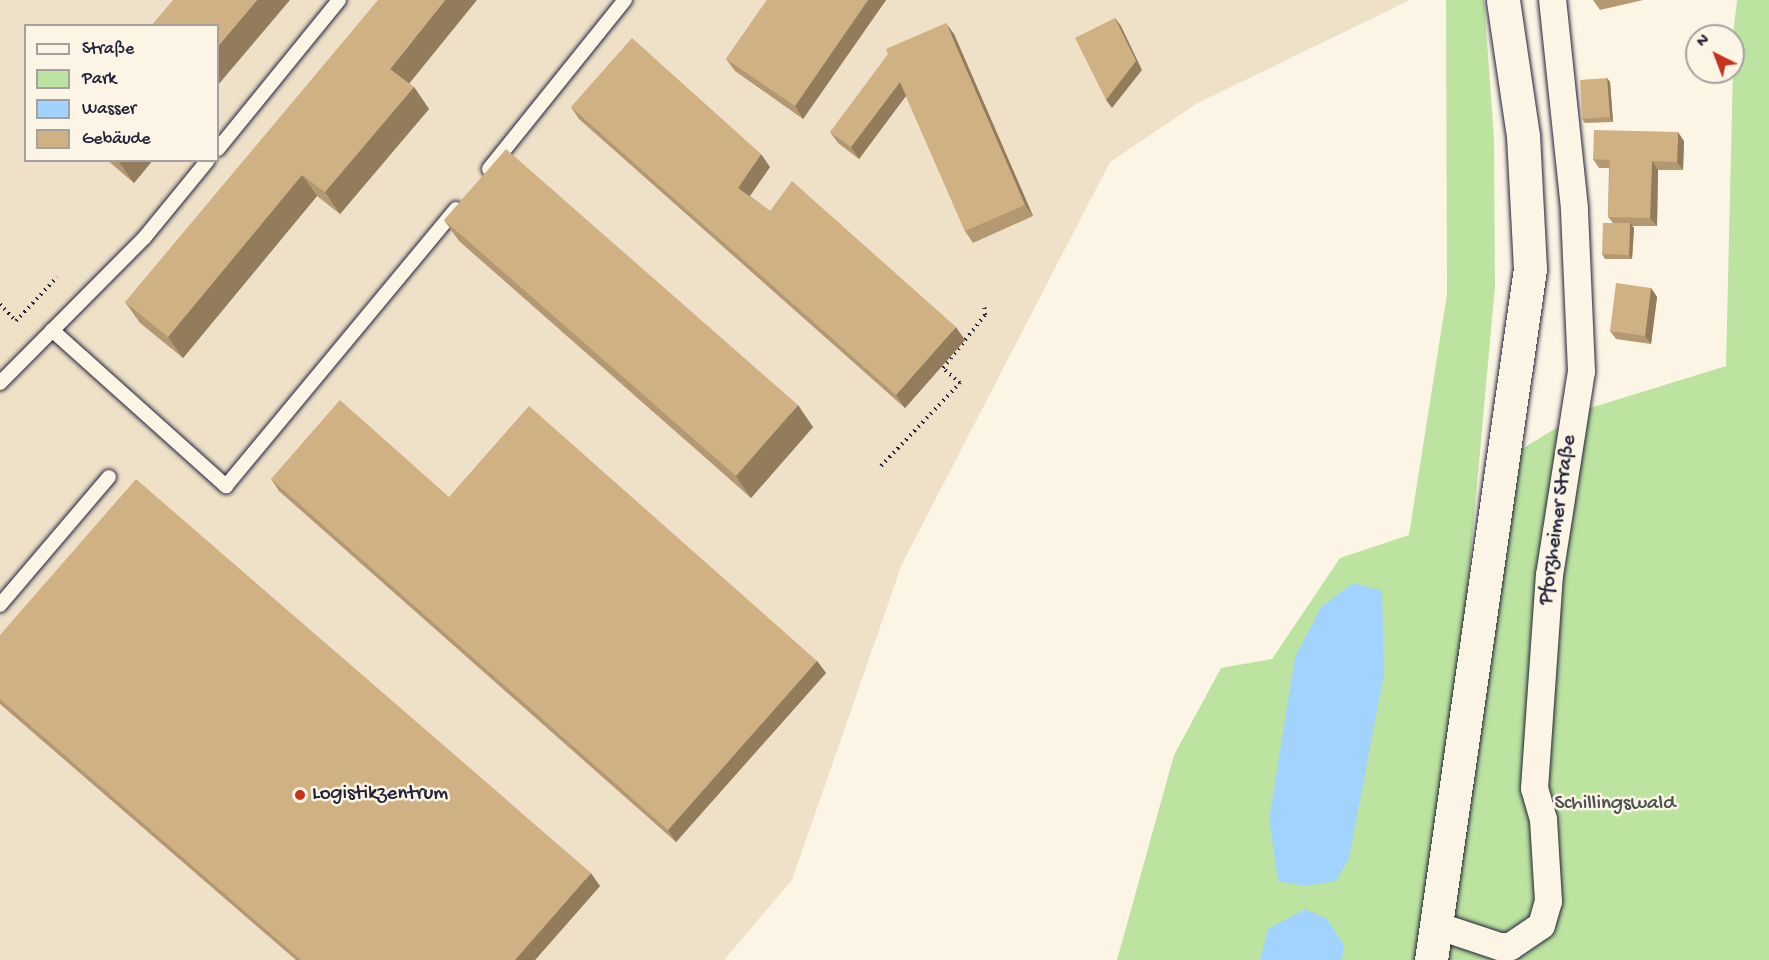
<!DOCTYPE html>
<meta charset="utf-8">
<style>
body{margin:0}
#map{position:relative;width:1769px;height:960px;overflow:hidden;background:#fcf5e5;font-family:"Gochi Hand",sans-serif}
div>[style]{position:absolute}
.built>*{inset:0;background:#efe1c8}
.green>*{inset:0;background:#bce39f}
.water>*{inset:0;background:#a2d3ff}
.path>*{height:4px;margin-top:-2px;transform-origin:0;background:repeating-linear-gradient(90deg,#22223b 0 1.5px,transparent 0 6px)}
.roads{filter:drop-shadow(0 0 2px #22223b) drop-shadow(0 0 2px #22223b)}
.service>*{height:14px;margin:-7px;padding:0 7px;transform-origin:7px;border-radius:7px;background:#fcf5e5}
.minor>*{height:27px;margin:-13.5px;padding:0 13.5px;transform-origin:13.5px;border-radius:13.5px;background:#fcf5e5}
.tertiary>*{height:33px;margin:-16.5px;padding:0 16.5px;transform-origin:16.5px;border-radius:16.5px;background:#fcf5e5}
.wall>*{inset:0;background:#b39872}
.shaded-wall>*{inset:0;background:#927c5c}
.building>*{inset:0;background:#d0b184}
.dots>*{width:16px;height:16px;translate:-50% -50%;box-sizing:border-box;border:3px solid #fcf5e5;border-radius:50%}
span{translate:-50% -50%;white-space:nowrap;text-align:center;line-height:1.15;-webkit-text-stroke:5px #fcf5e5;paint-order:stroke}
.street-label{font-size:21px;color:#22223b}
.poi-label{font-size:21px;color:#22223b}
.left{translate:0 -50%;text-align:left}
.park-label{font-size:21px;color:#485254}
.legend{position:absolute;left:24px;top:24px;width:195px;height:138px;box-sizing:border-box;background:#fcf5e5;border:2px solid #a5a1a1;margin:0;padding:8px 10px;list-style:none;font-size:18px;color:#22223b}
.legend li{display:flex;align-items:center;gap:12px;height:30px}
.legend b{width:30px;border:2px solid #a5a1a1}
.north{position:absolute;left:1685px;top:24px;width:60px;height:60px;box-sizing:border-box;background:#fcf5e5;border:2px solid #a5a1a1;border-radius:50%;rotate:318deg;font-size:16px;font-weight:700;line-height:24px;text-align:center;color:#22223b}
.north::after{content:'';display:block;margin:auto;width:21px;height:27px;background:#c8321e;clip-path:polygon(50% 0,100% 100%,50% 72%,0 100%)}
</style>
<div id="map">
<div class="built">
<div style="clip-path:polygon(evenodd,0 0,1410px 0,1196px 104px,1110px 162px,902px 564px,792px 880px,724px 960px,0 960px,0 0,26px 26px,218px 26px,218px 160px,26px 160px,26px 26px)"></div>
</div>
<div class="green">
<div style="clip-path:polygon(1446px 0,1484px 0,1494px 138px,1495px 286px,1438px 915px,1522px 449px,1587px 409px,1726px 366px,1734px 26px,1737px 0,1769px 0,1769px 960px,1117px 960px,1174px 755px,1221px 668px,1272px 659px,1340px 558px,1409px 535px,1447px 294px)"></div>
</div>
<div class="water">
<div style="clip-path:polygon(1353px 583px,1382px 591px,1384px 674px,1349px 858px,1336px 881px,1305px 886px,1278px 881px,1269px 819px,1295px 657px,1321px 607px)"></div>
<div style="clip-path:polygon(1305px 909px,1327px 919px,1344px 945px,1342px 960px,1260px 960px,1268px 929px)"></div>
</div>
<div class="path">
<div style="left:0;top:304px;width:23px;rotate:47deg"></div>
<div style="left:16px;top:321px;width:60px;rotate:-47deg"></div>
<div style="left:881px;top:466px;width:115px;rotate:-46.4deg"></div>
<div style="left:960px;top:383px;width:23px;rotate:-139deg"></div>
<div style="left:943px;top:368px;width:68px;rotate:-51.6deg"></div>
<div style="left:985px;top:315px;width:11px;rotate:-95deg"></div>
</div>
<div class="roads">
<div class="service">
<div style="left:218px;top:149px;width:192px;rotate:-50.9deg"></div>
<div style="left:489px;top:169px;width:217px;rotate:-51.2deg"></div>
<div style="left:52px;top:330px;width:234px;rotate:41.9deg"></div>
<div style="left:226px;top:486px;width:360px;rotate:-50.3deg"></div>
<div style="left:0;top:383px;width:206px;rotate:-45.2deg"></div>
<div style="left:145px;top:237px;width:99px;rotate:-50.7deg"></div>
<div style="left:0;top:605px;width:168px;rotate:-49.6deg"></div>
</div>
<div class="minor">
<div style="left:1436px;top:925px;width:66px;rotate:18.4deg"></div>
<div style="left:1499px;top:946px;width:11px"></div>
<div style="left:1510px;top:946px;width:37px;rotate:-34deg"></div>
<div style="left:1541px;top:925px;width:25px;rotate:-74deg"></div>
<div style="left:1548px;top:901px;width:82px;rotate:-93.5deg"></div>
<div style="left:1543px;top:819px;width:32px;rotate:-106deg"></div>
<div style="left:1534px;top:788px;width:214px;rotate:-86deg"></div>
<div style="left:1549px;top:575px;width:206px;rotate:-81.1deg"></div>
<div style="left:1581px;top:371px;width:163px;rotate:-92.5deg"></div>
<div style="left:1574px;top:208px;width:209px;rotate:-96deg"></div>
</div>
<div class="tertiary">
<div style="left:1431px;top:960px;width:698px;rotate:-81.85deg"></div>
<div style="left:1530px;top:269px;width:133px;rotate:-93deg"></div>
<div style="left:1523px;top:136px;width:137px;rotate:-98.4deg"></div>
</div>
</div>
<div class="wall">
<div style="clip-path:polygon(767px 0,886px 0,803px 119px,735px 71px,726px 59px)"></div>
<div style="clip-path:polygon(1593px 0,1643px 0,1600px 10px)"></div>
<div style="clip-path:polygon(954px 34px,1033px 216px,973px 243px,965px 231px,906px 96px,859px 159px,838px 143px,830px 132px)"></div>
<div style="clip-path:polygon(1607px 78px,1610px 82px,1613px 122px,1585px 123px,1582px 119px)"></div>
<div style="clip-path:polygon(409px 84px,414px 87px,429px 109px,340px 214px,317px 196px,183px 358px,140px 323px,125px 302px)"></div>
<div style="clip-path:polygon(571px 107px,770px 167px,750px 196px,770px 211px,965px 340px,905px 408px,579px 119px)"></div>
<div style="clip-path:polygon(1684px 141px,1683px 170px,1658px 170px,1657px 226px,1632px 226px,1634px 228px,1632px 259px,1605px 259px,1602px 254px,1613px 223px,1608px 217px,1609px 168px,1599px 168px,1593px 159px)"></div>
<div style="clip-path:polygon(107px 160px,153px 160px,134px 183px)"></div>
<div style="clip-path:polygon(444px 220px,813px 427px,751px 498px,459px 241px)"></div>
<div style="clip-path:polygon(1651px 288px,1657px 297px,1651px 344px,1616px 339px,1610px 331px)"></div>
<div style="clip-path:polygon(271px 479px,817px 661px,826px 673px,676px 842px,279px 491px)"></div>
<div style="clip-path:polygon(0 635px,600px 886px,535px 960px,296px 960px,0 704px)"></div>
</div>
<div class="shaded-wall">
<div style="clip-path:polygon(257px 0,290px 0,218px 85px,218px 46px)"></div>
<div style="clip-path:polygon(445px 0,477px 0,404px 90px,390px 69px)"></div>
<div style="clip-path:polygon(868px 0,886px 0,803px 119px,795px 106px)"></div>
<div style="clip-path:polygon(1115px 18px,1121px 26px,1142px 70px,1112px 108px,1106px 100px)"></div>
<div style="clip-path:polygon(946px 23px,954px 34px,1033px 216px,1025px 205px)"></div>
<div style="clip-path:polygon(1607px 78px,1610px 82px,1613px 122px,1610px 117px)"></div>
<div style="clip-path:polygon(900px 82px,908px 93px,859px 159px,851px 147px)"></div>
<div style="clip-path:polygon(414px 87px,429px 109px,340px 214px,325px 192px)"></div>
<div style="clip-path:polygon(1678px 132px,1684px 141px,1683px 170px,1677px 162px)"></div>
<div style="clip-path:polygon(761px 154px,770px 167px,747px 200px,738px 188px)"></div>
<div style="clip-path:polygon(120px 160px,153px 160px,134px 183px,119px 162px)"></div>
<div style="clip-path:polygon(1652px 161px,1658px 170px,1657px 226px,1650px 218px)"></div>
<div style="clip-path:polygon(302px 175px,317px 196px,183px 358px,168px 337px)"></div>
<div style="clip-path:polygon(1630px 223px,1634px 228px,1632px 259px,1629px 255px)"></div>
<div style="clip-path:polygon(1651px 288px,1657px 297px,1651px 344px,1645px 336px)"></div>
<div style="clip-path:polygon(956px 327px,965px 340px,905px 408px,896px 395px)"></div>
<div style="clip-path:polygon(798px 405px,813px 427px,751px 498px,736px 476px)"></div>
<div style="clip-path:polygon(817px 661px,826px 673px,676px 842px,668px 830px)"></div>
<div style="clip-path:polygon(591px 873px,600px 886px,535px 960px,515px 960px)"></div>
</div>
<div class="building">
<div style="clip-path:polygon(173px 0,257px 0,218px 46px,218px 26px,151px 26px)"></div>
<div style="clip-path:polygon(378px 0,445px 0,390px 69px,414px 87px,325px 192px,302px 175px,168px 337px,125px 302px)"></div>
<div style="clip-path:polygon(767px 0,868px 0,795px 106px,726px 59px)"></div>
<div style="clip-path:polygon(1115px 18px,1136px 61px,1106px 100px,1075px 38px)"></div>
<div style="clip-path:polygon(946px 23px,1025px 205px,965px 231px,900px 82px,851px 147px,830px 132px,888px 54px,886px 49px)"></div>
<div style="clip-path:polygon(632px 38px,761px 154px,738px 188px,770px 211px,792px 181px,956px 327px,896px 395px,571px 107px)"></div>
<div style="clip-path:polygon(1607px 78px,1610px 117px,1582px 119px,1580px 80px)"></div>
<div style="clip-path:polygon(1594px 130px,1678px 132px,1677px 162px,1652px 161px,1650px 218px,1608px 217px,1610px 160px,1593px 159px)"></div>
<div style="clip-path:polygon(506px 149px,798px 405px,736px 476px,444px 220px)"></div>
<div style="clip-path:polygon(1603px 223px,1630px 223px,1629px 255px,1602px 254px)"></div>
<div style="clip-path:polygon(1616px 283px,1651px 288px,1645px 336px,1610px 331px)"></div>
<div style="clip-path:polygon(340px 400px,449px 497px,529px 406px,817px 661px,668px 830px,271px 479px)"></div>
<div style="clip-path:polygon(136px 479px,591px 873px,515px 960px,301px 960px,0 699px,0 635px)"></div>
</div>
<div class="dots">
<div style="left:300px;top:795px;background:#c8321e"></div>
</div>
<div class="street-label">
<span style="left:1559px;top:520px;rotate:-82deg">Pforzheimer Straße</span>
</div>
<div class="poi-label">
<span class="left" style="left:312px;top:795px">Logistikzentrum</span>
</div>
<div class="park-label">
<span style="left:1615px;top:805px">Schillingswald</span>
</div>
<ul class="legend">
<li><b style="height:8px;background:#fcf5e5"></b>Straße</li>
<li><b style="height:16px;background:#bce39f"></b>Park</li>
<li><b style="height:16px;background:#a2d3ff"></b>Wasser</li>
<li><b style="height:16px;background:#d0b184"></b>Gebäude</li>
</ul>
<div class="north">N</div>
</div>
